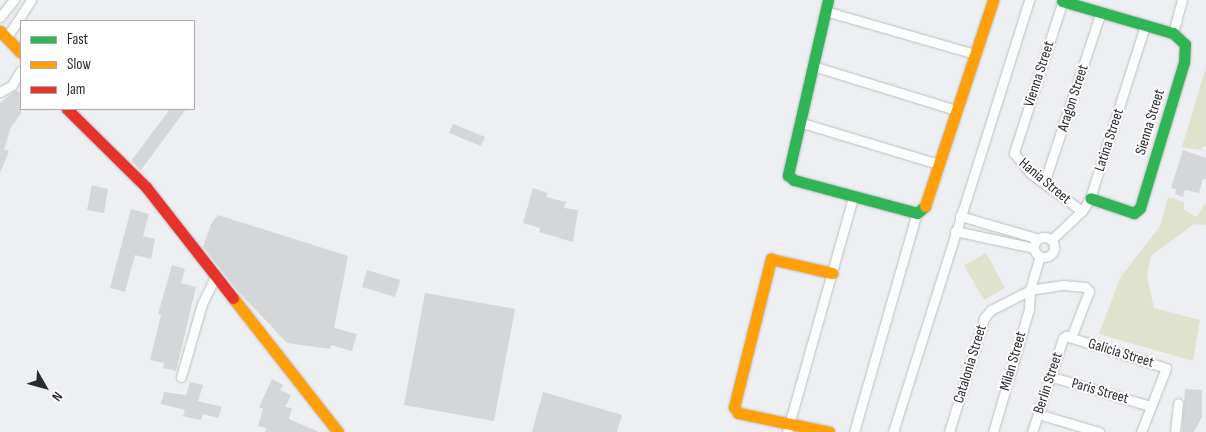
<!DOCTYPE html>
<style>
body{margin:0}
#map{position:relative;width:1206px;height:432px;overflow:hidden;background:#edeff2;font-family:"Sofia Sans Condensed",sans-serif}
div>[style]{position:absolute}
.green>*{inset:0;background:#dfe3ce}
.building>*{inset:0;background:#d5d6d8}
.roads{filter:drop-shadow(0 0 1px #bcbdbf) drop-shadow(0 0 1px #bcbdbf)}
.street>*{height:9px;margin:-4.5px;padding:0 4.5px;transform-origin:4.5px;border-radius:4.5px;background:#fcfdfd}
.street>.ring{margin:-4.5px;padding:0;box-sizing:content-box;background:none;border:9px solid #fcfdfd;border-radius:50%}
.fast>*{height:11px;margin:-5.5px;padding:0 5.5px;transform-origin:5.5px;border-radius:5.5px;background:#30b455}
.slow>*{height:11px;margin:-5.5px;padding:0 5.5px;transform-origin:5.5px;border-radius:5.5px;background:#ff9f0a}
.jam>*{height:11px;margin:-5.5px;padding:0 5.5px;transform-origin:5.5px;border-radius:5.5px;background:#e5322d}
span{translate:-50% -50%;white-space:nowrap;text-align:center;line-height:1.15;-webkit-text-stroke:4px #fff;paint-order:stroke}
.street-label{font-size:15px;color:#2a2b2d}
.legend{position:absolute;left:20px;top:20px;width:175px;height:90px;box-sizing:border-box;background:#fff;border:1px solid #aaaaab;margin:0;padding:6px 9px;list-style:none;font-size:15px;color:#2a2b2d}
.legend li{display:flex;align-items:center;gap:10px;height:25px}
.legend b{width:25px;border:1px solid #aaaaab}
.north{position:absolute;left:20px;top:362px;width:50px;height:50px;-webkit-text-stroke:4px #fff;paint-order:stroke;rotate:128deg;font-size:14px;font-weight:700;line-height:20px;text-align:center;color:#2a2b2d}
.north::after{content:'';display:block;margin:auto;width:18px;height:22px;background:#2a2b2d;clip-path:polygon(50% 0,100% 100%,50% 72%,0 100%)}
</style>
<div id="map">
<div class="green">
<div style="clip-path:polygon(1206px 67px,1206px 147px,1202px 147px,1201px 150px,1182px 147px)"></div>
<div style="clip-path:polygon(1168px 197px,1184px 202px,1184px 210px,1197px 217px,1206px 201px,1206px 225px,1194px 224px,1151px 256px,1147px 276px,1154px 308px,1200px 320px,1193px 361px,1099px 334px,1120px 278px,1160px 226px)"></div>
<div style="clip-path:polygon(986px 253px,1005px 288px,984px 300px,964px 265px)"></div>
</div>
<div class="building">
<div style="clip-path:polygon(16px 90px,21px 94px,21px 114px,11px 127px,4px 149px,9px 151px,0 173px,0 103px)"></div>
<div style="clip-path:polygon(170px 109px,186px 109px,141px 170px,131px 161px)"></div>
<div style="clip-path:polygon(453px 124px,485px 137px,481px 146px,449px 133px)"></div>
<div style="clip-path:polygon(1183px 150px,1206px 158px,1206px 179px,1203px 179px,1199px 193px,1185px 190px,1183px 197px,1175px 194px,1176px 189px,1171px 188px)"></div>
<div style="clip-path:polygon(92px 185px,108px 189px,104px 213px,87px 210px)"></div>
<div style="clip-path:polygon(533px 188px,548px 193px,546px 197px,566px 202px,564px 208px,578px 210px,573px 242px,539px 232px,540px 228px,523px 223px)"></div>
<div style="clip-path:polygon(131px 209px,149px 214px,143px 236px,155px 239px,151px 259px,135px 255px,125px 292px,110px 288px)"></div>
<div style="clip-path:polygon(218px 215px,348px 256px,334px 328px,357px 334px,352px 351px,331px 345px,330px 349px,287px 343px,236px 289px,203px 247px,211px 224px)"></div>
<div style="clip-path:polygon(172px 265px,185px 269px,181px 283px,196px 287px,176px 371px,163px 368px,164px 363px,150px 360px,161px 315px,158px 314px)"></div>
<div style="clip-path:polygon(367px 270px,400px 280px,395px 297px,362px 287px)"></div>
<div style="clip-path:polygon(425px 293px,515px 309px,494px 421px,404px 405px)"></div>
<div style="clip-path:polygon(272px 379px,283px 385px,280px 390px,291px 395px,285px 407px,292px 408px,289px 419px,319px 432px,265px 432px,266px 428px,258px 426px,263px 409px,259px 407px)"></div>
<div style="clip-path:polygon(190px 382px,203px 385px,198px 401px,222px 407px,218px 418px,203px 414px,201px 420px,191px 418px,183px 416px,185px 410px,161px 404px,164px 392px,186px 395px)"></div>
<div style="clip-path:polygon(1185px 389px,1202px 390px,1202px 417px,1194px 432px,1182px 432px)"></div>
<div style="clip-path:polygon(543px 392px,622px 415px,617px 432px,532px 432px)"></div>
</div>
<div class="roads">
<div class="street">
<div style="left:1063px;top:0;width:161px;rotate:107.8deg"></div>
<div style="left:1014px;top:153px;width:26px;rotate:51deg"></div>
<div style="left:1030px;top:173px;width:64px;rotate:36.2deg"></div>
<div style="left:825px;top:11px;width:156px;rotate:16deg"></div>
<div style="left:0;top:17px;width:22px;rotate:-51deg"></div>
<div style="left:1173px;top:33px;width:34px;rotate:-75deg"></div>
<div style="left:7px;top:37px;width:44px;rotate:-57deg"></div>
<div style="left:813px;top:66px;width:150px;rotate:17.1deg"></div>
<div style="left:0;top:92px;width:14px;rotate:-30deg"></div>
<div style="left:12px;top:85px;width:17px;rotate:-59deg"></div>
<div style="left:799px;top:122px;width:145px;rotate:16.8deg"></div>
<div style="left:1044px;top:183px;width:180px;rotate:-71.6deg"></div>
<div style="left:960px;top:216px;width:82px;rotate:16.2deg"></div>
<div style="left:955px;top:231px;width:81px;rotate:12.1deg"></div>
<div class="ring" style="left:1034px;top:237px;width:11px;height:11px"></div>
<div style="left:1051px;top:240px;width:42px;rotate:-43.1deg"></div>
<div style="left:1082px;top:211px;width:15px;rotate:-58deg"></div>
<div style="left:1090px;top:198px;width:181px;rotate:-72.3deg"></div>
<div style="left:1049px;top:376px;width:105px;rotate:16.5deg"></div>
<div style="left:181px;top:377px;width:76px;rotate:-74deg"></div>
<div style="left:202px;top:304px;width:30px;rotate:-64deg"></div>
<div style="left:1038px;top:414px;width:64px;rotate:16.4deg"></div>
<div style="left:787px;top:432px;width:244px;rotate:-74.3deg"></div>
<div style="left:854px;top:432px;width:228px;rotate:-74deg"></div>
<div style="left:893px;top:432px;width:453px;rotate:-72.5deg"></div>
<div style="left:949px;top:432px;width:119px;rotate:-72.9deg"></div>
<div style="left:984px;top:318px;width:11px;rotate:-49deg"></div>
<div style="left:991px;top:310px;width:44px;rotate:-27.1deg"></div>
<div style="left:1030px;top:290px;width:33px;rotate:-9deg"></div>
<div style="left:1063px;top:285px;width:22px;rotate:5deg"></div>
<div style="left:1085px;top:287px;width:6px;rotate:45deg"></div>
<div style="left:1089px;top:291px;width:50px;rotate:111deg"></div>
<div style="left:993px;top:432px;width:128px;rotate:-73.7deg"></div>
<div style="left:1029px;top:309px;width:19px;rotate:-87deg"></div>
<div style="left:1030px;top:290px;width:35px;rotate:-74deg"></div>
<div style="left:1032px;top:432px;width:99px;rotate:-71.7deg"></div>
<div style="left:1063px;top:338px;width:4px;rotate:-34deg"></div>
<div style="left:1066px;top:336px;width:105px;rotate:17.7deg"></div>
<div style="left:1166px;top:368px;width:69px;rotate:111.3deg"></div>
<div style="left:1175px;top:432px;width:29px;rotate:-84deg"></div>
</div>
<div class="fast">
<div style="left:828px;top:0;width:180px;rotate:102.9deg"></div>
<div style="left:788px;top:175px;width:8px;rotate:40deg"></div>
<div style="left:794px;top:180px;width:127px;rotate:15deg"></div>
<div style="left:917px;top:213px;width:11px;rotate:-41deg"></div>
<div style="left:1062px;top:1px;width:116px;rotate:16.1deg"></div>
<div style="left:1173px;top:33px;width:16px;rotate:43deg"></div>
<div style="left:1185px;top:44px;width:18px;rotate:93deg"></div>
<div style="left:1184px;top:62px;width:152px;rotate:106.8deg"></div>
<div style="left:1140px;top:208px;width:8px;rotate:140deg"></div>
<div style="left:1134px;top:213px;width:46px;rotate:-161.2deg"></div>
</div>
<div class="slow">
<div style="left:0;top:31px;width:30px;rotate:46deg"></div>
<div style="left:925px;top:206px;width:217px;rotate:-71.7deg"></div>
<div style="left:233px;top:298px;width:170px;rotate:51.9deg"></div>
<div style="left:829px;top:432px;width:93px;rotate:-168.2deg"></div>
<div style="left:738px;top:413px;width:7px;rotate:-124deg"></div>
<div style="left:734px;top:407px;width:153px;rotate:-76deg"></div>
<div style="left:771px;top:259px;width:63px;rotate:12.9deg"></div>
</div>
<div class="jam">
<div style="left:67px;top:109px;width:111px;rotate:44.6deg"></div>
<div style="left:146px;top:187px;width:141px;rotate:51.9deg"></div>
</div>
</div>
<div class="street-label">
<span style="left:1039px;top:74px;rotate:-72deg">Vienna Street</span>
<span style="left:1073px;top:98px;rotate:-72deg">Aragon Street</span>
<span style="left:1150px;top:122px;rotate:-73deg">Sienna Street</span>
<span style="left:1109px;top:140px;rotate:-72deg">Latina Street</span>
<span style="left:1045px;top:181px;rotate:40deg">Hania Street</span>
<span style="left:1121px;top:353px;rotate:17deg">Galicia Street</span>
<span style="left:1013px;top:361px;rotate:-74deg">Milan Street</span>
<span style="left:970px;top:364px;rotate:-73deg">Catalonia Street</span>
<span style="left:1048px;top:383px;rotate:-72deg">Berlin Street</span>
<span style="left:1100px;top:391px;rotate:16deg">Paris Street</span>
</div>
<ul class="legend">
<li><b style="height:6px;background:#30b455"></b>Fast</li>
<li><b style="height:6px;background:#ff9f0a"></b>Slow</li>
<li><b style="height:6px;background:#e5322d"></b>Jam</li>
</ul>
<div class="north">N</div>
</div>
